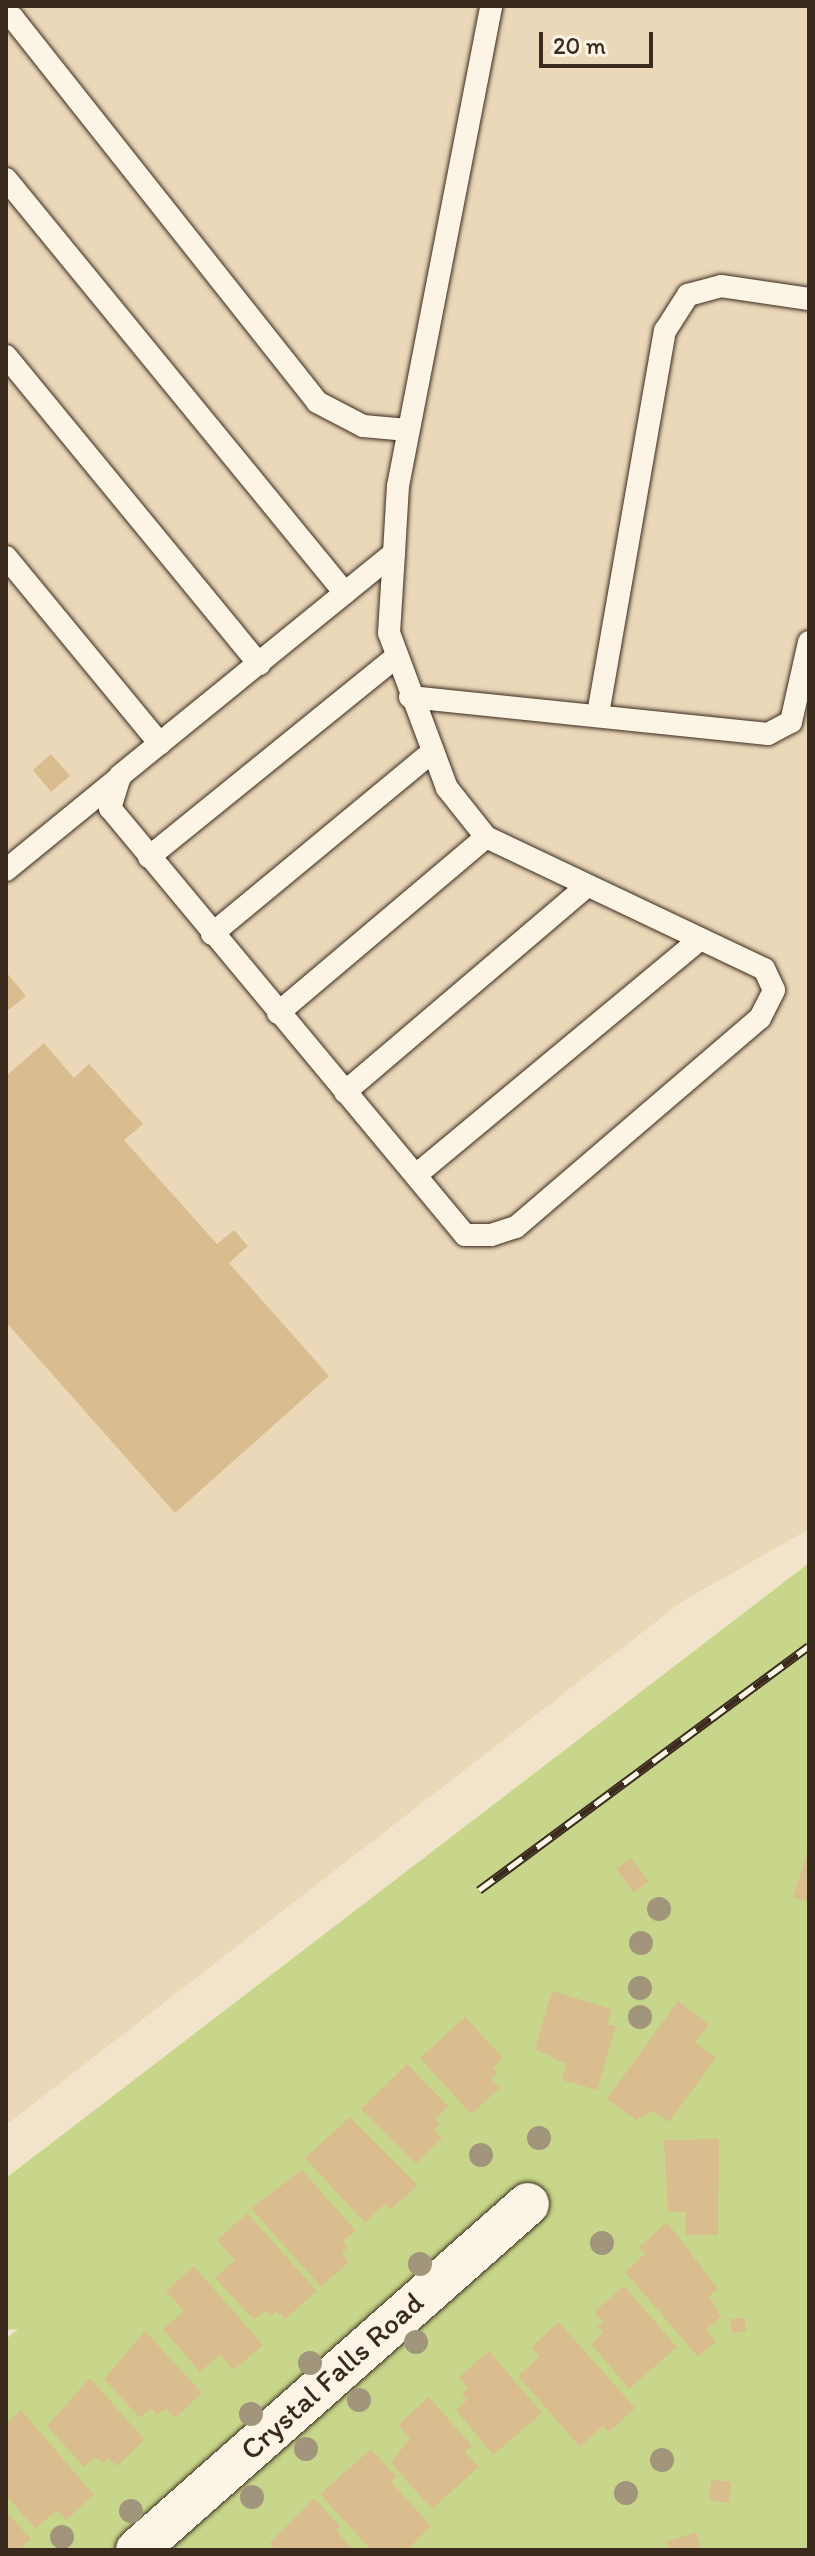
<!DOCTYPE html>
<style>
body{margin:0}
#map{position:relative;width:815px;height:2556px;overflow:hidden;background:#f2e4cb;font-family:Itim,sans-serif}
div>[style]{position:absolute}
.built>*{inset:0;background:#ebd8b9}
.green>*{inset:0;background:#c7d68a}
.building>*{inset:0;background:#dabd8f}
.roads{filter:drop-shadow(0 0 2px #3b2a1e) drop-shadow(0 0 2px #3b2a1e)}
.lane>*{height:22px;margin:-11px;padding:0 11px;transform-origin:11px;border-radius:11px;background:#fcf5e5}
.street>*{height:42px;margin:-21px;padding:0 21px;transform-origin:21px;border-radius:21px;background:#fcf5e5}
.rail>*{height:9px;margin-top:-4.5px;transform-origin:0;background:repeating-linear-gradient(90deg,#fcf5e5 0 18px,#3b2a1e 0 36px);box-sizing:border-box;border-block:2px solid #3b2a1e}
.trees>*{width:24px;height:24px;margin:-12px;border-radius:50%;background:#a1957b}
span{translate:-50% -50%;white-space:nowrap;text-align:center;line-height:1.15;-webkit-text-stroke:6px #fcf5e5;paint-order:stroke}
.street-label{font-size:30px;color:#3b2a1e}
.frame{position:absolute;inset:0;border:8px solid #3b2a1e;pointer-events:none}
.scale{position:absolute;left:539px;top:32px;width:114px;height:36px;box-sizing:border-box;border:4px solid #3b2a1e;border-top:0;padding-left:10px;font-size:24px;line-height:28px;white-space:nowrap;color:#3b2a1e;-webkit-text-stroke:6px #fcf5e5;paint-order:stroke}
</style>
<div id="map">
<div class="built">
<div style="clip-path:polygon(6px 6px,809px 6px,809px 1529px,683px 1601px,6px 2125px)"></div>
</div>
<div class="green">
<div style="clip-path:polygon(809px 1563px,809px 2550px,6px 2550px,6px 2339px,18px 2329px,6px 2330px,6px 2178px)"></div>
</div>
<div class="building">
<div style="clip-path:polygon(51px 754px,70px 776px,51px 792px,33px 770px)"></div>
<div style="clip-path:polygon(6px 972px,26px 996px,6px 1012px)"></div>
<div style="clip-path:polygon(44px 1043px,74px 1078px,89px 1064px,143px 1124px,124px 1140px,217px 1244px,234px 1230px,248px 1246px,229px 1263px,329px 1376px,175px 1513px,6px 1322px,6px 1076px)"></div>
<div style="clip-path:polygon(808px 1851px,809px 1851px,809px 1902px,793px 1897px)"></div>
<div style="clip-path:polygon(631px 1858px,649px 1881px,634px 1893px,616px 1869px)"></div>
<div style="clip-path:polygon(552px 1991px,612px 2009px,607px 2024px,616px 2026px,597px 2090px,562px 2080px,566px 2064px,535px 2049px)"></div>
<div style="clip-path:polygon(678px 2001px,709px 2024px,695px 2042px,716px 2058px,669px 2122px,653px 2111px,636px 2120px,607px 2099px)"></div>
<div style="clip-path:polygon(465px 2017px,503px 2058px,493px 2068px,498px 2073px,491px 2079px,500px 2088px,471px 2114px,420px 2058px)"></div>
<div style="clip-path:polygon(407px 2064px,448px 2106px,435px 2119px,440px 2124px,434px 2130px,442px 2138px,416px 2164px,361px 2109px)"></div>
<div style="clip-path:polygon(350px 2117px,418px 2185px,390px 2210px,385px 2204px,365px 2223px,305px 2158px)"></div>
<div style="clip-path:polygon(719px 2139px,718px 2235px,686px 2235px,686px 2212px,668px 2212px,664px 2140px)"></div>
<div style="clip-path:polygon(302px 2170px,356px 2231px,343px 2241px,348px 2247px,342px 2253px,349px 2262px,321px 2287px,251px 2208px)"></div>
<div style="clip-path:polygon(247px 2213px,317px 2291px,285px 2319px,277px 2311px,271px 2316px,266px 2310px,254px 2320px,215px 2278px,235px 2260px,217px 2240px)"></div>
<div style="clip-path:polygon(667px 2222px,718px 2289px,709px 2296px,721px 2317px,706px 2330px,716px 2342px,698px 2357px,625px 2272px,645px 2254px,639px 2247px)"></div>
<div style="clip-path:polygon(194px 2266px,263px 2345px,234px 2370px,220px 2355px,200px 2372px,163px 2329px,184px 2311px,166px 2291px)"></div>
<div style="clip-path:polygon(624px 2286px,677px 2347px,629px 2389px,591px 2344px,603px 2333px,597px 2327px,603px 2322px,594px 2312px)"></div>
<div style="clip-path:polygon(745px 2318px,746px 2331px,732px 2333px,730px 2319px)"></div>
<div style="clip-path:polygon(559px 2322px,635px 2408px,609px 2432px,603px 2426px,580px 2447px,518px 2376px,539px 2357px,531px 2347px)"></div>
<div style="clip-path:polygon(145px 2331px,202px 2393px,175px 2418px,166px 2408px,157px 2415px,151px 2408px,140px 2418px,104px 2379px)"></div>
<div style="clip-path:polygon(489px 2351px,542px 2413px,493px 2455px,456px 2410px,467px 2400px,462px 2394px,468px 2388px,459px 2377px)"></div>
<div style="clip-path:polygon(90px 2378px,145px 2440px,117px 2466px,109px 2458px,102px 2464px,96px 2457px,84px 2467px,47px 2426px)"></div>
<div style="clip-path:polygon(429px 2397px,472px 2446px,465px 2452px,479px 2467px,432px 2509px,391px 2463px,410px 2438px,398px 2425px)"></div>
<div style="clip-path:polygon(21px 2410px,94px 2495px,66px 2520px,57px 2510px,35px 2529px,6px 2495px,6px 2424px)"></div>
<div style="clip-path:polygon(371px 2449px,397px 2477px,391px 2482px,431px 2526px,407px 2550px,371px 2550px,320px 2494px)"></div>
<div style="clip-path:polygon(711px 2480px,731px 2482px,729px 2503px,709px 2500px)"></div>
<div style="clip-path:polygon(314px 2498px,340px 2526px,336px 2530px,353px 2550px,276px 2550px,270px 2543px)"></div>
<div style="clip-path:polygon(6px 2511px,31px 2539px,19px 2550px,6px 2550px)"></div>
<div style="clip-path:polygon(696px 2532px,702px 2550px,669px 2550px,666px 2542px)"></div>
</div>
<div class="roads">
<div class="lane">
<div style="left:6px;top:17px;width:7px;rotate:8deg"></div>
<div style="left:13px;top:18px;width:490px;rotate:51.6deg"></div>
<div style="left:317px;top:402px;width:52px;rotate:27.6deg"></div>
<div style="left:363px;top:426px;width:45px;rotate:5.1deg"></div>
<div style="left:6px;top:179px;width:535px;rotate:50.69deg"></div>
<div style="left:6px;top:356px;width:399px;rotate:50.6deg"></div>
<div style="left:394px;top:553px;width:353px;rotate:140.9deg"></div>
<div style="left:120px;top:776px;width:34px;rotate:107deg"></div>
<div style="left:110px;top:808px;width:555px;rotate:50.26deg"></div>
<div style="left:465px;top:1235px;width:26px"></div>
<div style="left:491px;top:1235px;width:26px;rotate:-18deg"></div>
<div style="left:516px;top:1227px;width:321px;rotate:-40.6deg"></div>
<div style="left:760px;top:1018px;width:31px;rotate:-63deg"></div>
<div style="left:774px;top:990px;width:23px;rotate:-115deg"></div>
<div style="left:764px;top:969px;width:308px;rotate:-154.6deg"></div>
<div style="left:486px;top:837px;width:63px;rotate:-128.5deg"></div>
<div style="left:447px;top:788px;width:165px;rotate:-110.5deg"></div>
<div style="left:389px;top:633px;width:80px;rotate:-86.4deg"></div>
<div style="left:394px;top:553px;width:67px;rotate:-86.6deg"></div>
<div style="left:398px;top:486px;width:489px;rotate:-79deg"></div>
<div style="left:6px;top:557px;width:242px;rotate:50.5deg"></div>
<div style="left:410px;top:697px;width:360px;rotate:5.9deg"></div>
<div style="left:768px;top:734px;width:26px;rotate:-28deg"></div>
<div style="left:791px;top:722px;width:82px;rotate:-77.3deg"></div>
<div style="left:598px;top:714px;width:389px;rotate:-80.1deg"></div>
<div style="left:665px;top:331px;width:43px;rotate:-57.4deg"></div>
<div style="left:688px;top:295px;width:34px;rotate:-15deg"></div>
<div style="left:721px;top:286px;width:89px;rotate:8.4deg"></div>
<div style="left:149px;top:857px;width:318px;rotate:-39deg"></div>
<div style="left:6px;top:870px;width:147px;rotate:-39.2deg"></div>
<div style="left:212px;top:934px;width:286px;rotate:-39.6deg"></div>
<div style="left:278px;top:1013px;width:272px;rotate:-40.2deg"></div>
<div style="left:345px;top:1092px;width:318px;rotate:-40.4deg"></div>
<div style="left:416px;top:1175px;width:368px;rotate:-39.7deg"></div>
</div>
<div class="street">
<div style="left:137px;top:2550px;width:522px;rotate:-41.51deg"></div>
</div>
</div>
<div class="rail">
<div style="left:479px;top:1890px;width:410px;rotate:-36.5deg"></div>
</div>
<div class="trees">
<div style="left:659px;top:1909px"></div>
<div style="left:641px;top:1943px"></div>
<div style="left:640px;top:1988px"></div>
<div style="left:640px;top:2017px"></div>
<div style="left:539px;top:2138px"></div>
<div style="left:481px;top:2155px"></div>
<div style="left:602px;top:2243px"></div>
<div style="left:420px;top:2264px"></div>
<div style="left:416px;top:2342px"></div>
<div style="left:310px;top:2363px"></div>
<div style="left:359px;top:2400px"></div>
<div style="left:251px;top:2414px"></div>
<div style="left:306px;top:2449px"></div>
<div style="left:662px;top:2460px"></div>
<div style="left:626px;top:2493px"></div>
<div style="left:252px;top:2497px"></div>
<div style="left:131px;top:2511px"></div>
<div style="left:62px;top:2537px"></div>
</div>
<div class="street-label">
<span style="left:332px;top:2376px;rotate:-42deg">Crystal Falls Road</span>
</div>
<div class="frame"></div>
<div class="scale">20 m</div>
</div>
